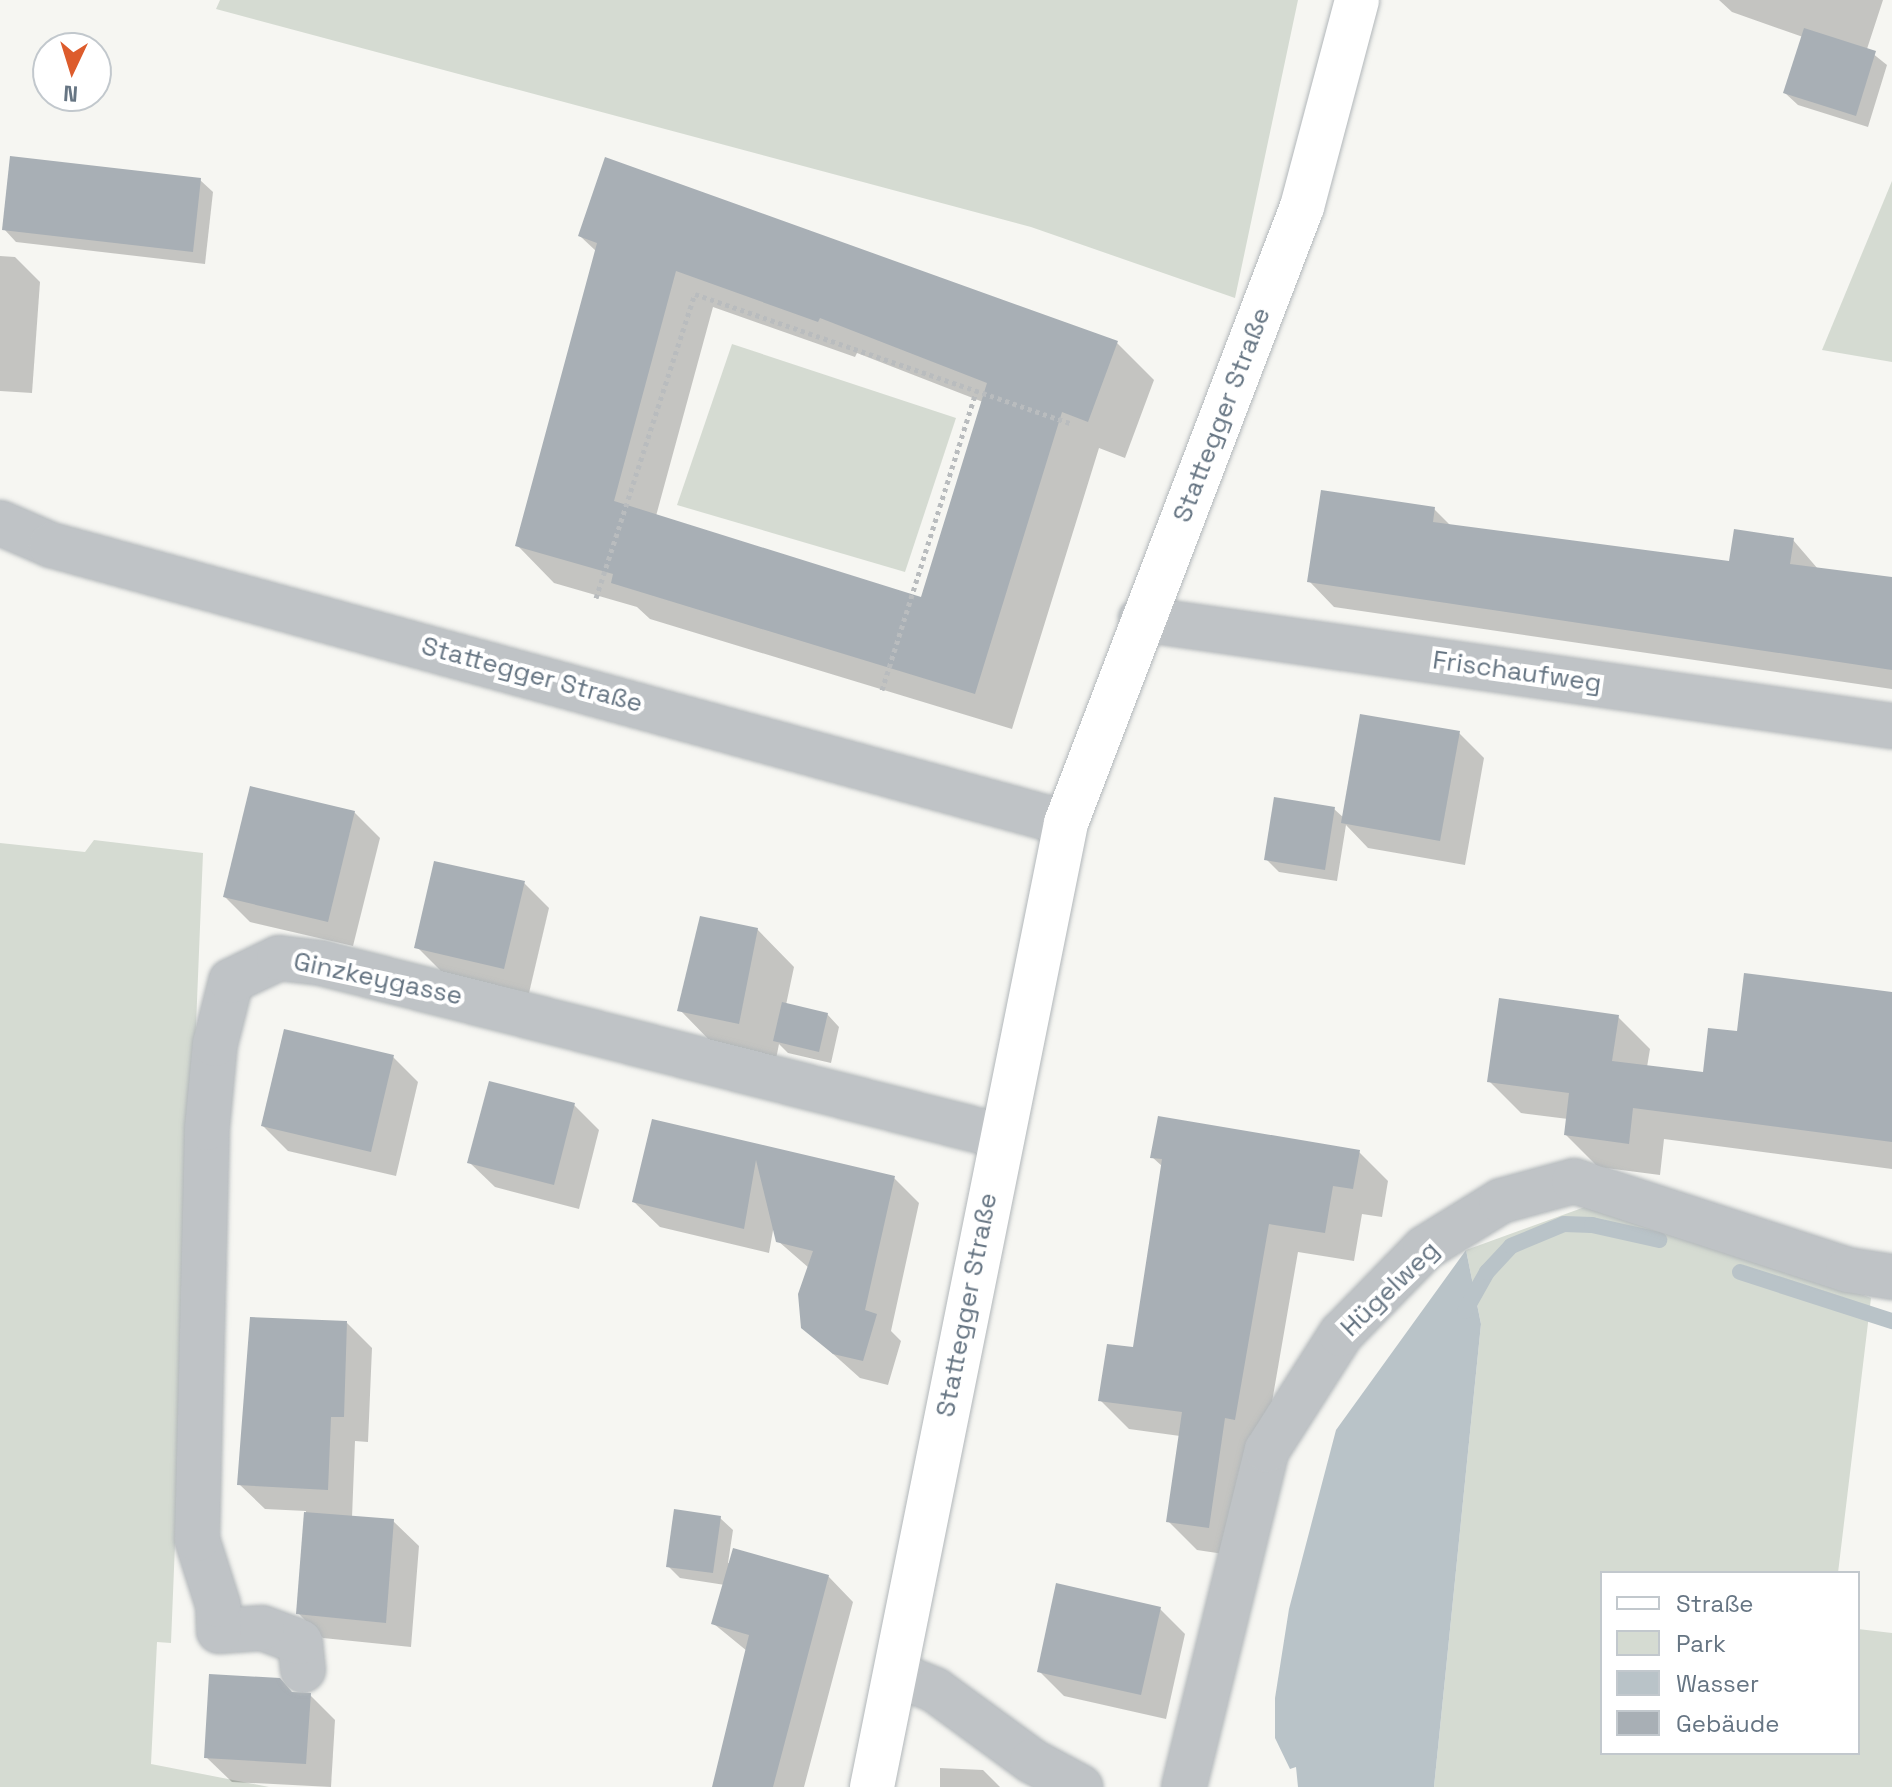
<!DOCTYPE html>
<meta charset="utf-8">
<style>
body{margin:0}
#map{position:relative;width:1892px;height:1787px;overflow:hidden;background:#f6f6f2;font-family:"Space Grotesk",sans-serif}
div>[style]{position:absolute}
.green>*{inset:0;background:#d5dbd2}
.water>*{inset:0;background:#b9c3c8}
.shadow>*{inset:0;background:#0003}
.stream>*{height:16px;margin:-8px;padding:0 8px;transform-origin:8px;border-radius:8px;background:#b9c3c8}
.building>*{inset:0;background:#a8afb5}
.path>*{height:5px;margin-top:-2.5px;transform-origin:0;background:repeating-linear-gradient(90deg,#b9bcbe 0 4px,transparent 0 8px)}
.roads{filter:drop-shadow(0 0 2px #b2b7ba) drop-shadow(0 0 2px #b2b7ba)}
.minor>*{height:44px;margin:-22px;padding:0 22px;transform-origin:22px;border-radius:22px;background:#bfc3c6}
.major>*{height:44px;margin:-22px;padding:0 22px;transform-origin:22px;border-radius:22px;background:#fff}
span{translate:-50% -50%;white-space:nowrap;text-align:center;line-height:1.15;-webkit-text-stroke:8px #fff;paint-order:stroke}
.street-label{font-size:26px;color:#667583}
.legend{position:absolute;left:1600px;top:1571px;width:260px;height:184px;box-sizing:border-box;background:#fff;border:2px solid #c2c8cd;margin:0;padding:10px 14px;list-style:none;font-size:24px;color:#667583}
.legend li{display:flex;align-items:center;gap:16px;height:40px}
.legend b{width:40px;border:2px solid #c2c8cd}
.north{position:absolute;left:32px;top:32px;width:80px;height:80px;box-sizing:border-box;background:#fff;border:2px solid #c2c8cd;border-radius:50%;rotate:184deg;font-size:22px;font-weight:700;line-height:32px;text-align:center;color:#667583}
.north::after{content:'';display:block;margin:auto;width:28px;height:36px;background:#dd5c2c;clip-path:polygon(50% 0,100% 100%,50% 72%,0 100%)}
</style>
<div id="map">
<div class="green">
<div style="clip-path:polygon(220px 0,1298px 0,1235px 298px,1031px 227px,216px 9px)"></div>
<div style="clip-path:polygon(1892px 181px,1892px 362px,1822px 350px)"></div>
<div style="clip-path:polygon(732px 344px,956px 418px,905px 572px,677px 505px)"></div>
<div style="clip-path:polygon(94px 840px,203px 853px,171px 1643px,157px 1642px,151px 1764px,269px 1787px,0 1787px,0 843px,85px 852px)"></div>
<div style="clip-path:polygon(1607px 1199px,1871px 1298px,1838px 1573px,1602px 1573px,1602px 1753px,1858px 1753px,1858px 1629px,1892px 1633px,1892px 1787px,1434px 1787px,1481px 1324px,1466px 1250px)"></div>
</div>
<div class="water">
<div style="clip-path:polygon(1466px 1250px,1481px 1324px,1434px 1787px,1298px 1787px,1296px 1767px,1290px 1769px,1275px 1738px,1275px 1698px,1289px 1609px,1336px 1430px)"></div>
</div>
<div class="shadow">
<div style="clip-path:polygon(1719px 0,1883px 0,1867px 49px,1887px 65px,1868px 127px,1798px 105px,1785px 93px,1803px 37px,1732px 12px)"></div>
<div style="clip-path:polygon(200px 180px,213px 192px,205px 264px,16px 242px,4px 229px)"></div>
<div style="clip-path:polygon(evenodd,580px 236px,1117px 343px,1154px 380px,1125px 458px,1099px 448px,1012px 729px,650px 619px,637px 607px,554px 583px,517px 545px,597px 252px,580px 236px,713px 307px,855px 357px,857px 353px,983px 402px,922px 599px,656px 516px,713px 307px)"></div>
<div style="clip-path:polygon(0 256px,15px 257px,40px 282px,32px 393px,0 391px)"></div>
<div style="clip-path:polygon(1434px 509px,1452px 527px,1731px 564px,1793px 540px,1818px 569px,1892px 579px,1892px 689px,1334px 607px,1309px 581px)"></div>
<div style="clip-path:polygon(1459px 733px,1484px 758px,1465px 865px,1368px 848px,1346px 825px,1337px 881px,1279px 872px,1266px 859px,1334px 809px,1344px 818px)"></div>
<div style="clip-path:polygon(354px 812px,380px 838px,353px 946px,250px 922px,225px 897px)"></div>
<div style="clip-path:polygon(524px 883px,549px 908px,529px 993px,442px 972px,417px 947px)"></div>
<div style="clip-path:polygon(757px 929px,794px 967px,786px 1005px,827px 1014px,839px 1027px,831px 1063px,788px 1053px,779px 1044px,776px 1059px,717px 1048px,680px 1010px)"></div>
<div style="clip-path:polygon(1618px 1017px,1650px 1049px,1647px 1067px,1704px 1074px,1739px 1034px,1892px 1019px,1892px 1169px,1664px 1139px,1660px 1175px,1598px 1167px,1566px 1135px,1568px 1119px,1521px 1113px,1489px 1081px)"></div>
<div style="clip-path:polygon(393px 1057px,418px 1082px,396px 1176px,288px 1151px,263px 1126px)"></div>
<div style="clip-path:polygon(574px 1105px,599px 1130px,579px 1209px,495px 1187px,469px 1162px)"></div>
<div style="clip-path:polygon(653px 1122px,894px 1178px,919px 1203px,891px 1331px,901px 1341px,888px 1385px,860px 1378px,803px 1327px,809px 1268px,778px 1241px,774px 1225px,769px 1253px,660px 1227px,634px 1202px)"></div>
<div style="clip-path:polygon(1359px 1152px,1388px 1181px,1382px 1217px,1362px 1214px,1354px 1261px,1298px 1252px,1264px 1448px,1237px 1556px,1197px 1550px,1168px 1521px,1180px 1436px,1129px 1429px,1100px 1400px,1135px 1350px,1163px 1167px,1152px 1157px)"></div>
<div style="clip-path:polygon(347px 1323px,372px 1348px,368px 1442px,355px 1441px,352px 1518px,393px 1521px,419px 1546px,411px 1647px,323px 1638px,298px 1613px,306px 1511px,265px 1509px,239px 1484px)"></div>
<div style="clip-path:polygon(720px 1518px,733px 1530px,728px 1563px,828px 1576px,853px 1602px,804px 1787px,714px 1787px,747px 1651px,714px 1624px,725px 1585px,680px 1578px,668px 1566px)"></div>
<div style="clip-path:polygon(1160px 1609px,1185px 1634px,1166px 1719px,1064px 1696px,1039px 1671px)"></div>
<div style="clip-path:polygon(294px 1695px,310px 1695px,335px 1720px,331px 1787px,232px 1782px,206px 1757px)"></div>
<div style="clip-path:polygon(940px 1768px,983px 1770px,1000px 1787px,940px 1787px)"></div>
</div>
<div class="stream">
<div style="left:1740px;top:1272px;width:160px;rotate:17.9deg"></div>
<div style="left:1465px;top:1311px;width:45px;rotate:-60.6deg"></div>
<div style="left:1487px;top:1272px;width:35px;rotate:-47deg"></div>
<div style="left:1511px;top:1246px;width:57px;rotate:-22.5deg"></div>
<div style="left:1564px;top:1224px;width:28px;rotate:2deg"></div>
<div style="left:1592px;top:1225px;width:69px;rotate:12.6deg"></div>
</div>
<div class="building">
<div style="clip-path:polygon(1804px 28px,1876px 51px,1856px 116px,1783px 93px)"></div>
<div style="clip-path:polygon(10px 156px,201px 178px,193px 252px,2px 230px)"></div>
<div style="clip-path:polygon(evenodd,605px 157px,1118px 341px,1088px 422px,1062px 412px,975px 694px,611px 583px,613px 574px,515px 546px,597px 243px,578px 236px,605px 157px,676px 271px,818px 322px,820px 318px,987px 383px,921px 597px,614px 501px,676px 271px)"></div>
<div style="clip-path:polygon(1321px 490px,1435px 507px,1433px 522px,1729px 561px,1734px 529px,1794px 538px,1790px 564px,1892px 577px,1892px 670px,1307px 582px)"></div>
<div style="clip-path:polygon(1360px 714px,1460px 731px,1440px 841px,1341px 823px)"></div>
<div style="clip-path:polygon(250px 786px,355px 811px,328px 922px,223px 897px)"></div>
<div style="clip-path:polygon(1274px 797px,1335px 807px,1325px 870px,1264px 860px)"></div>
<div style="clip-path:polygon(434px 861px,525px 881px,504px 969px,414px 948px)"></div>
<div style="clip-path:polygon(700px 916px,758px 928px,739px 1024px,677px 1011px)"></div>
<div style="clip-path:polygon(1744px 973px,1892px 992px,1892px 1142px,1633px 1108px,1629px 1144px,1564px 1135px,1569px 1093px,1487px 1082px,1499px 998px,1619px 1015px,1612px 1061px,1703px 1072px,1708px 1028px,1737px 1031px)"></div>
<div style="clip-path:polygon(782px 1002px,828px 1013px,819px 1052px,773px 1041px)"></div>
<div style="clip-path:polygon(284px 1029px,394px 1055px,371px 1152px,261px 1126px)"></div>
<div style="clip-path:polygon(489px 1081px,575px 1103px,554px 1185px,467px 1163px)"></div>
<div style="clip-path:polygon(1158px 1116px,1360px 1150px,1353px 1189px,1333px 1186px,1325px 1233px,1269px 1224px,1235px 1420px,1225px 1418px,1209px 1528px,1166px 1522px,1182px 1412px,1098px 1401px,1107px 1344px,1133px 1347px,1162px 1159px,1150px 1158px)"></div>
<div style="clip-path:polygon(652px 1119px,895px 1176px,865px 1310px,877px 1314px,863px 1361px,833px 1354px,801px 1328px,798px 1294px,813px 1251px,776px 1242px,756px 1160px,744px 1229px,632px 1202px)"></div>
<div style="clip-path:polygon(250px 1317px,347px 1321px,344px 1417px,331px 1417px,328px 1490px,237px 1485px)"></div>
<div style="clip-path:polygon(674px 1509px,721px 1516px,713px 1573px,666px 1567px)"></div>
<div style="clip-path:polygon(304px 1512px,394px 1519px,386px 1623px,296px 1614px)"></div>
<div style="clip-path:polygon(733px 1548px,829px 1575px,773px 1787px,712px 1787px,749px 1635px,711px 1624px)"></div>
<div style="clip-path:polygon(1056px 1583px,1161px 1607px,1141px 1695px,1037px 1672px)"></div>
<div style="clip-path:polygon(209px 1674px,280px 1678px,292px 1692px,311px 1693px,306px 1764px,204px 1758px)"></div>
</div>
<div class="path">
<div style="left:596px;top:598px;width:320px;rotate:-72deg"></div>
<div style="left:695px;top:294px;width:399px;rotate:19deg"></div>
<div style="left:882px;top:690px;width:313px;rotate:-72.5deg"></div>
</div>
<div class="roads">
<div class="minor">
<div style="left:0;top:523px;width:56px;rotate:23.3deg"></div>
<div style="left:51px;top:545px;width:1052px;rotate:15.32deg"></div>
<div style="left:1141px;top:619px;width:759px;rotate:8.11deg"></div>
<div style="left:303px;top:1670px;width:28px;rotate:-96deg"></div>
<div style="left:300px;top:1642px;width:40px;rotate:-159.8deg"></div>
<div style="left:262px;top:1628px;width:43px;rotate:176deg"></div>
<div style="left:219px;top:1631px;width:26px;rotate:-92deg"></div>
<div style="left:218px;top:1605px;width:69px;rotate:-107.7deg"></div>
<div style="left:197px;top:1539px;width:411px;rotate:-88.6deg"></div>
<div style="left:207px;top:1128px;width:84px;rotate:-84.6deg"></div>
<div style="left:215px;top:1044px;width:65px;rotate:-75.7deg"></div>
<div style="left:231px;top:981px;width:53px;rotate:-25.6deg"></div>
<div style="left:279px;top:958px;width:42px;rotate:6.8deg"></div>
<div style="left:321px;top:963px;width:701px;rotate:14.29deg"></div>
<div style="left:896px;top:1674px;width:42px;rotate:22.3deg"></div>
<div style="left:935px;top:1690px;width:120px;rotate:36.2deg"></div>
<div style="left:1032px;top:1761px;width:55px;rotate:28.4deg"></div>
<div style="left:1184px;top:1787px;width:347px;rotate:-76.2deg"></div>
<div style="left:1267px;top:1450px;width:138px;rotate:-57.5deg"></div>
<div style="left:1341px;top:1334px;width:120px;rotate:-45.7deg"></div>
<div style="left:1425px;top:1248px;width:89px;rotate:-31.7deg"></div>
<div style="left:1501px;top:1201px;width:76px;rotate:-15.3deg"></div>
<div style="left:1574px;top:1181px;width:288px;rotate:18deg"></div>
<div style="left:1848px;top:1270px;width:45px;rotate:9deg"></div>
</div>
<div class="major">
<div style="left:872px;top:1787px;width:983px;rotate:-78.62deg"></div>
<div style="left:1066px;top:823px;width:660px;rotate:-69.04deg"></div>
<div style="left:1302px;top:207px;width:214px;rotate:-75.1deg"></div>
</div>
</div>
<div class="street-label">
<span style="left:1222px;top:415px;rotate:-69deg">Stattegger Straße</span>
<span style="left:1517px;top:672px;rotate:8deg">Frischaufweg</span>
<span style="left:532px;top:675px;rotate:15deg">Stattegger Straße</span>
<span style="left:378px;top:979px;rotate:12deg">Ginzkeygasse</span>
<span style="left:1390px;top:1289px;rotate:-44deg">Hügelweg</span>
<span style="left:967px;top:1305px;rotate:-79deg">Stattegger Straße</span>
</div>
<ul class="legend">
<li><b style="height:10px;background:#fff"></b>Straße</li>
<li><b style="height:22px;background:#d5dbd2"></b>Park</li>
<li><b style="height:22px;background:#b9c3c8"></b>Wasser</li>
<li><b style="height:22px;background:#a8afb5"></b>Gebäude</li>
</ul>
<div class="north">N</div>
</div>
